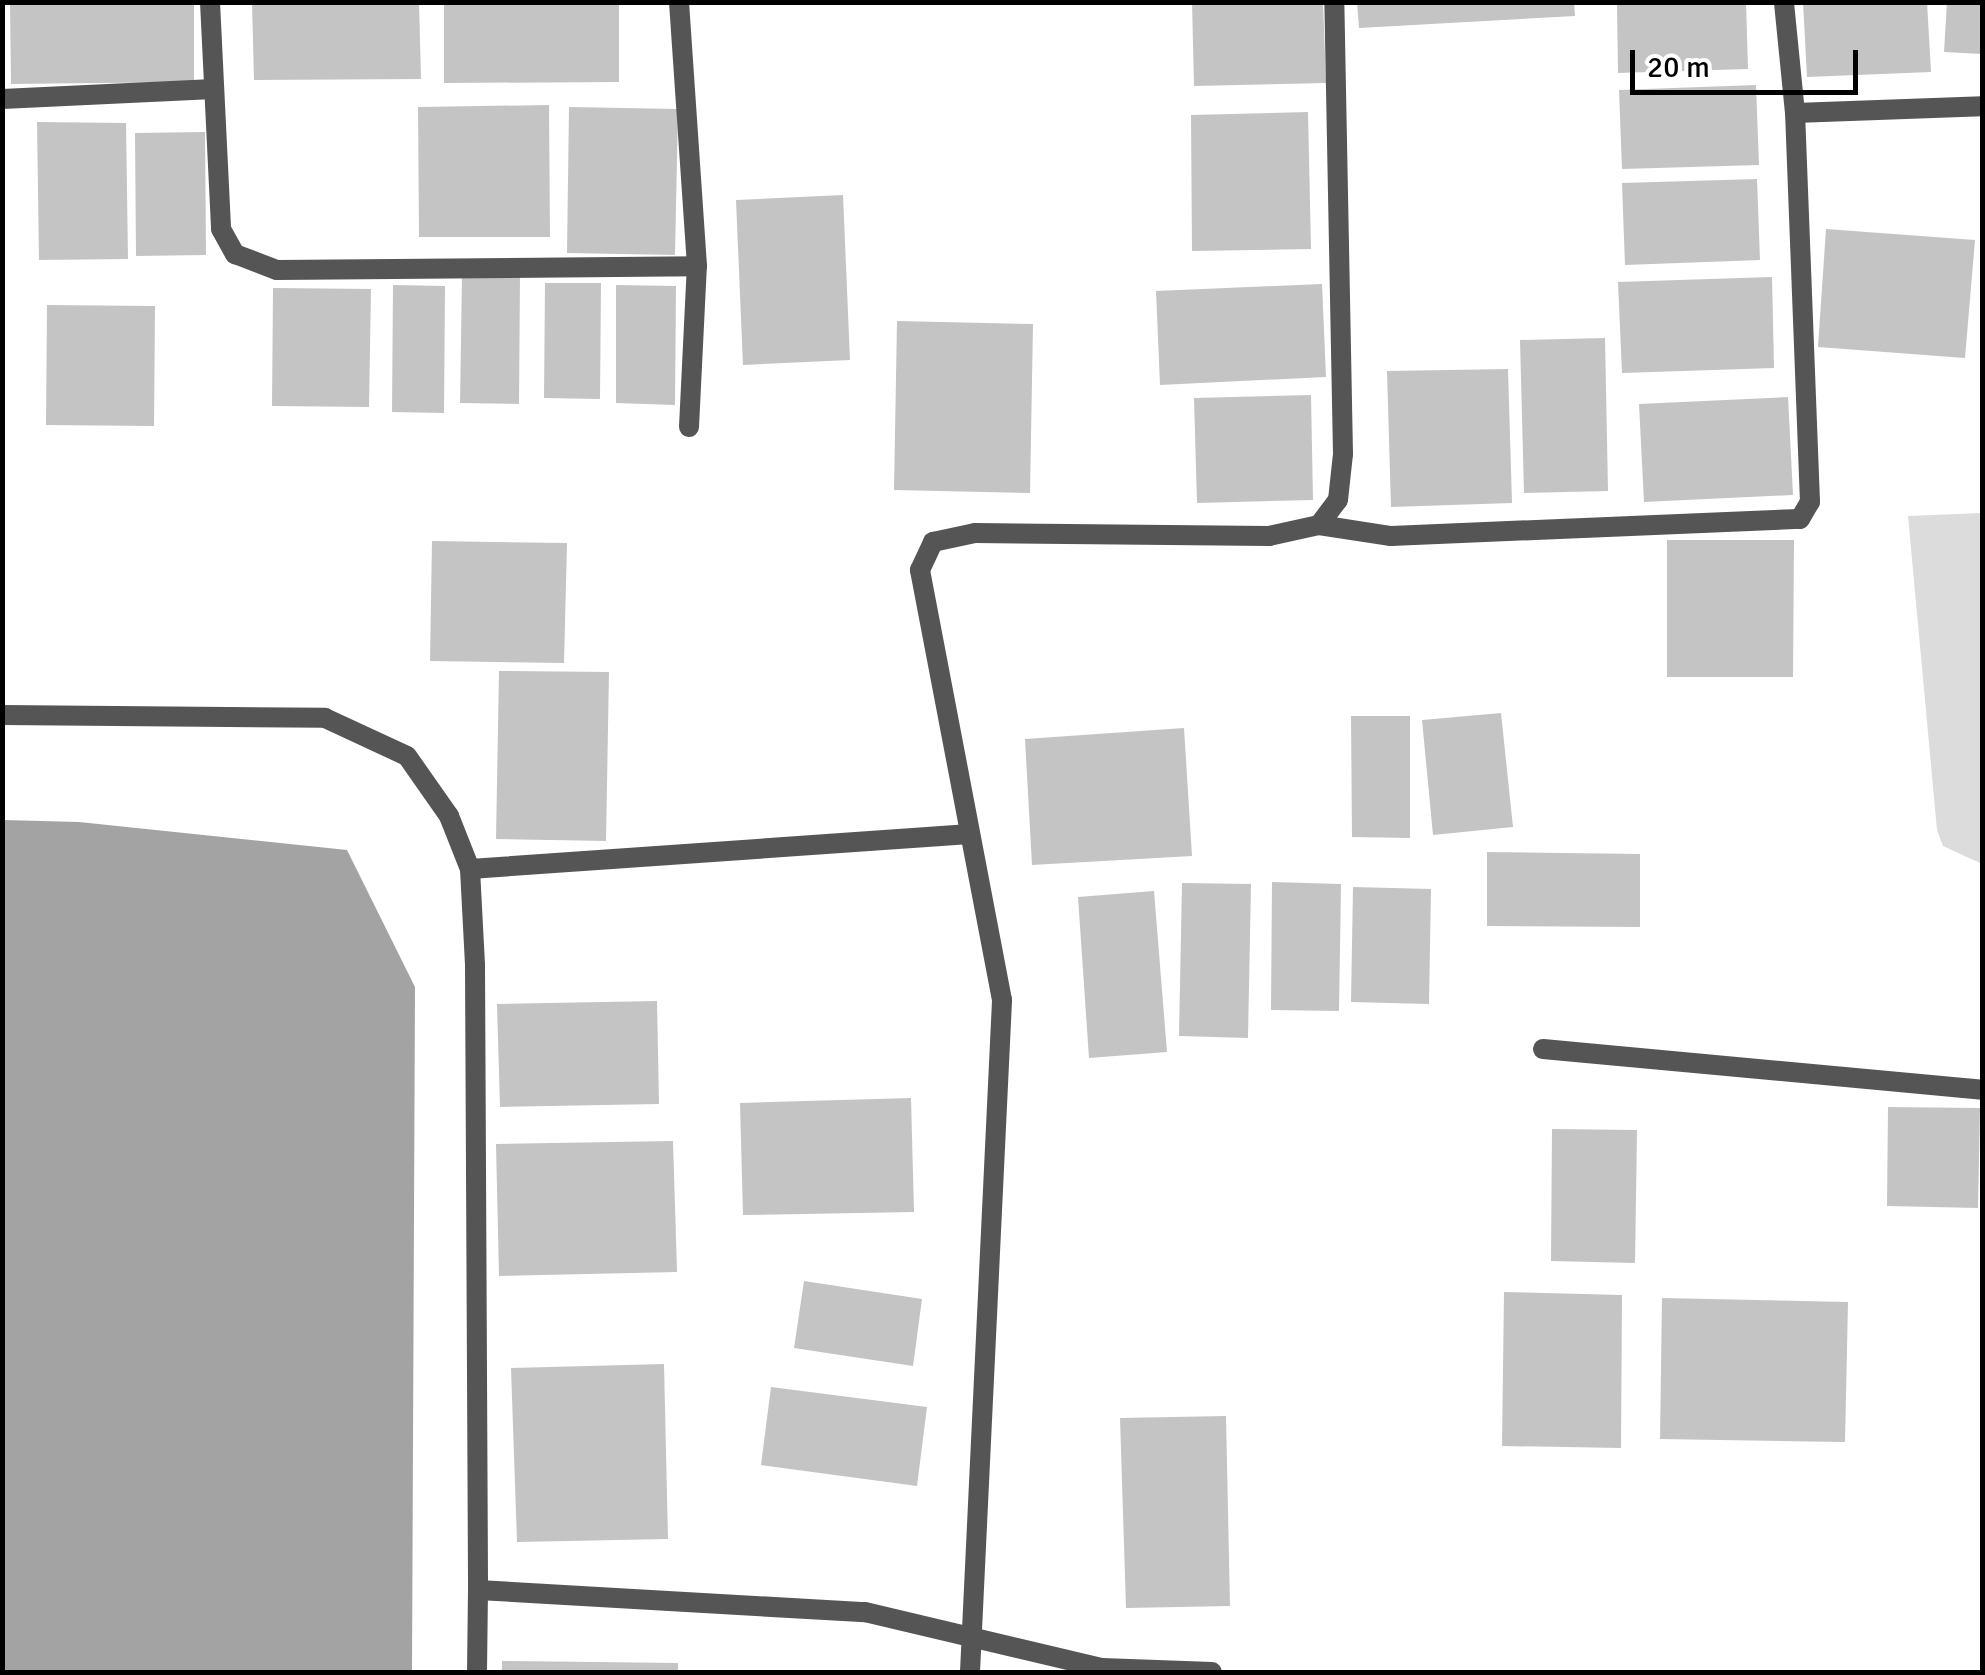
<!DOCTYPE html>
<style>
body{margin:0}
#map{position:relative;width:1985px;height:1675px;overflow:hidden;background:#fff;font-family:Signika,sans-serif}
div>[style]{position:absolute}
.green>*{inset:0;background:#dcdcdc}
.water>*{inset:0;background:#a3a3a3}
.building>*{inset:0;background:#c4c4c4}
.minor>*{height:20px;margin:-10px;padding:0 10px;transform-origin:10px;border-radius:10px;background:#555}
span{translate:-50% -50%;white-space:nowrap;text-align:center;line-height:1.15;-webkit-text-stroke:8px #fff;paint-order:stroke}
.frame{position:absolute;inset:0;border:5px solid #000;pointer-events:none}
.scale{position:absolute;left:1630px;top:50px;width:228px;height:45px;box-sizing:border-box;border:5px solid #000;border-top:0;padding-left:12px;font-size:30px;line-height:35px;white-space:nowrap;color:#000;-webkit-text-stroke:8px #fff;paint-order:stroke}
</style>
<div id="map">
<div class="green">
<div style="clip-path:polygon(1982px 513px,1982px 864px,1943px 846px,1937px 830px,1908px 516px)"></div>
</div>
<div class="water">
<div style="clip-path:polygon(3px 820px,79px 822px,347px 850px,415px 987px,412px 1672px,3px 1672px)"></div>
</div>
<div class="building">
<div style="clip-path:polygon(10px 2px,194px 2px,194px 82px,11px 84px)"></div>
<div style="clip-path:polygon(252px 2px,419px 2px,421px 79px,254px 80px)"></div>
<div style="clip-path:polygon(444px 2px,619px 2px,619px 82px,444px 83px)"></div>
<div style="clip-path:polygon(1192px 2px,1323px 2px,1326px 83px,1194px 86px)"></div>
<div style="clip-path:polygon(1357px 2px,1574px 2px,1575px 16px,1359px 28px)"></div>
<div style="clip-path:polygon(1746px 2px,1748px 69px,1618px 73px,1617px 4px)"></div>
<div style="clip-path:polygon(1803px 2px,1927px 2px,1931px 72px,1807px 77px)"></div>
<div style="clip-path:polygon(1947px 2px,1982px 2px,1982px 54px,1944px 52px)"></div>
<div style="clip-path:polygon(1756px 85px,1759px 165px,1622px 169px,1619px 90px)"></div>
<div style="clip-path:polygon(549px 105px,550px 237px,419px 237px,418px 107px)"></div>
<div style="clip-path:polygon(569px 107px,678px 109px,675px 255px,567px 253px)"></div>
<div style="clip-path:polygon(1308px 112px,1311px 249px,1192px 251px,1191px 115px)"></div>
<div style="clip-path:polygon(37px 122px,126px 123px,128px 259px,39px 260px)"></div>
<div style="clip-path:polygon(205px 132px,206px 255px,136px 256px,135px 133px)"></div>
<div style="clip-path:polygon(1757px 179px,1760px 260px,1625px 265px,1622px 183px)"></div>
<div style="clip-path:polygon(843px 195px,850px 360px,743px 365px,736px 200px)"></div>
<div style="clip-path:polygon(1826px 229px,1975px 240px,1965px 358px,1818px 347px)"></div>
<div style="clip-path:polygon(462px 276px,520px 276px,519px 404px,460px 403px)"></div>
<div style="clip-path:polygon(1772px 277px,1774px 368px,1622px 373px,1618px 282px)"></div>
<div style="clip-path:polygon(545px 283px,601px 283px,600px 399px,544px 398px)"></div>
<div style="clip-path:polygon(1322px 284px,1326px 377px,1160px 385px,1156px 291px)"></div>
<div style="clip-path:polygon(393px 285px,445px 286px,444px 413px,392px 412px)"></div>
<div style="clip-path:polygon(616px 285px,676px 286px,675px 405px,616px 403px)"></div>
<div style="clip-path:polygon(273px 288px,371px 289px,369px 407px,272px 406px)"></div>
<div style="clip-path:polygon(47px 305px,155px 306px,154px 426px,46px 425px)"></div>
<div style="clip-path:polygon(897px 321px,1033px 324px,1030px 493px,894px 490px)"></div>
<div style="clip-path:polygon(1605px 338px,1608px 491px,1524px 493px,1520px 340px)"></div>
<div style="clip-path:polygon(1508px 369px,1512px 503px,1391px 507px,1387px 371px)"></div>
<div style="clip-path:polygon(1311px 395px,1313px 500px,1197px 503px,1194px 398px)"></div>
<div style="clip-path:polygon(1788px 397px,1793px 495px,1644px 502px,1639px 404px)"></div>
<div style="clip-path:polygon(1667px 540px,1794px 540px,1793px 677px,1667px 677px)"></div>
<div style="clip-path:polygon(432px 541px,567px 543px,564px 663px,430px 661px)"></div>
<div style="clip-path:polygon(499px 671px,609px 672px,606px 841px,496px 839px)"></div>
<div style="clip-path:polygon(1501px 713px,1513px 827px,1433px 835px,1422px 720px)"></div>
<div style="clip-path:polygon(1351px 716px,1410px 716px,1410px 838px,1352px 837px)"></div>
<div style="clip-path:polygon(1184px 728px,1192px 856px,1032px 865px,1025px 739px)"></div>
<div style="clip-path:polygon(1487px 852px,1640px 854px,1640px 927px,1487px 926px)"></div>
<div style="clip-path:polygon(1272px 882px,1341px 884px,1339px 1011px,1271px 1010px)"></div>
<div style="clip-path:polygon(1182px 883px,1251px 884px,1248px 1038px,1179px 1036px)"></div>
<div style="clip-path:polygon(1353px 887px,1431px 889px,1429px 1004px,1351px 1002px)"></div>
<div style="clip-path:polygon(1154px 891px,1167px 1052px,1089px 1058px,1078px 897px)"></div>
<div style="clip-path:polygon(657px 1001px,659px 1104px,500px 1107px,497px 1004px)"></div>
<div style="clip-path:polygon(911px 1098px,914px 1212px,743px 1215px,740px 1103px)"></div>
<div style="clip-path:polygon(1888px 1107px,1980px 1108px,1978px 1208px,1887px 1206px)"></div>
<div style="clip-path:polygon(1552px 1129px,1637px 1130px,1635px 1263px,1551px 1261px)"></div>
<div style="clip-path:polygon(673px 1141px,677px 1272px,499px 1276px,496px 1144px)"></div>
<div style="clip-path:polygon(804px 1281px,922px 1299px,913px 1366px,794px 1348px)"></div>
<div style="clip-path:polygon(1504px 1292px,1622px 1295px,1621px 1448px,1502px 1446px)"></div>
<div style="clip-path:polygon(1662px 1298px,1848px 1302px,1845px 1442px,1660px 1439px)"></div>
<div style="clip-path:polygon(664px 1364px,668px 1539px,517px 1542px,511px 1368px)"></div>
<div style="clip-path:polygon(771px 1387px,927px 1407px,917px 1486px,761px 1465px)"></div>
<div style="clip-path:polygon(1226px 1416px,1230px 1606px,1126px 1608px,1120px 1418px)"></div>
<div style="clip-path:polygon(502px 1661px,678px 1663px,678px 1672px,502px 1672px)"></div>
</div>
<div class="minor">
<div style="left:210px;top:2px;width:227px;rotate:87.2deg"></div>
<div style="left:221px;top:229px;width:29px;rotate:61deg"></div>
<div style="left:235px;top:254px;width:45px;rotate:20.9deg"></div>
<div style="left:277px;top:270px;width:420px;rotate:-0.5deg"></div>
<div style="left:697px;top:266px;width:265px;rotate:-93.9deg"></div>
<div style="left:2px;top:99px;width:212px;rotate:-2.7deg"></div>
<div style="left:1795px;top:113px;width:187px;rotate:-2.1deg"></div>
<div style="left:689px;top:427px;width:161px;rotate:-87.2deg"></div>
<div style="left:1319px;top:525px;width:73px;rotate:8.7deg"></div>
<div style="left:1391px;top:536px;width:409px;rotate:-2.4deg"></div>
<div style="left:1800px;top:519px;width:20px;rotate:-60deg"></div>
<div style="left:1810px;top:502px;width:389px;rotate:-92.2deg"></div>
<div style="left:1795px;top:113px;width:112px;rotate:-95.7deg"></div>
<div style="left:2px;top:715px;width:323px;rotate:0.5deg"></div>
<div style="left:325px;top:718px;width:90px;rotate:24.9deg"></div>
<div style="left:407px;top:756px;width:73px;rotate:55deg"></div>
<div style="left:449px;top:816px;width:57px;rotate:68.4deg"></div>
<div style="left:470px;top:869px;width:96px;rotate:87deg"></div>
<div style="left:475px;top:965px;width:625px;rotate:89.72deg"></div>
<div style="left:470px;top:869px;width:501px;rotate:-4deg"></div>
<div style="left:1543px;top:1049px;width:441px;rotate:5.3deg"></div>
<div style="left:477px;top:1672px;width:82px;rotate:-89.3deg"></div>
<div style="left:478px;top:1590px;width:388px;rotate:3.3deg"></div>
<div style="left:865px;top:1612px;width:244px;rotate:13.3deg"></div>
<div style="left:1102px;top:1668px;width:110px;rotate:2.1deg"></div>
<div style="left:970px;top:1672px;width:673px;rotate:-87.27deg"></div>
<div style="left:1002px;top:1000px;width:438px;rotate:-100.8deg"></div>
<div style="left:920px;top:570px;width:31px;rotate:-65deg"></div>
<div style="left:933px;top:542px;width:43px;rotate:-12.1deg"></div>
<div style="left:975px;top:533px;width:294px;rotate:0.6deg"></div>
<div style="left:1269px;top:536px;width:51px;rotate:-12.4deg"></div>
<div style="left:1319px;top:525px;width:31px;rotate:-53deg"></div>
<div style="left:1338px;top:500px;width:46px;rotate:-83.8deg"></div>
<div style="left:1343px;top:454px;width:452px;rotate:-91.1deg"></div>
</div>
<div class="frame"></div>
<div class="scale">20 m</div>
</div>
